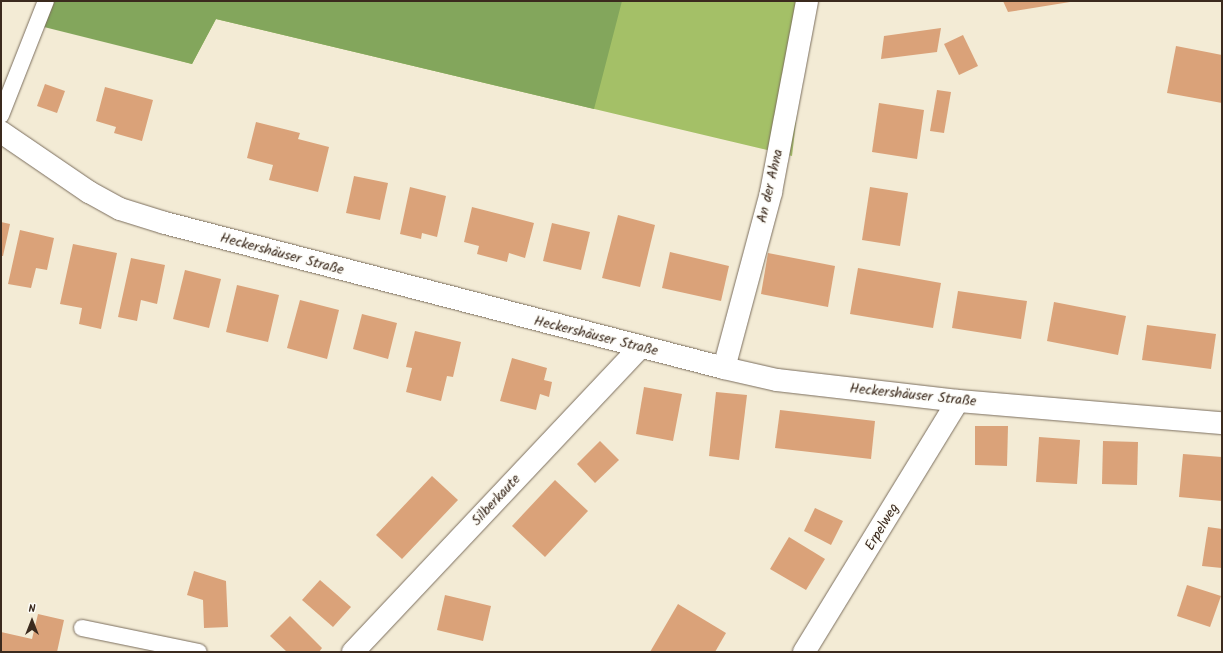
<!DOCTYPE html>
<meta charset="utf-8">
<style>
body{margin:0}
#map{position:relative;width:1223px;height:653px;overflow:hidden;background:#f3ebd5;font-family:Kalam,sans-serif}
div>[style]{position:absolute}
.green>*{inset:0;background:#a4c067}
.forest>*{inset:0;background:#83a65c}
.building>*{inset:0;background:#daa279}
.roads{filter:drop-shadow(0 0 1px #7b6e5e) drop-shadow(0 0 1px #7b6e5e)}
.service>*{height:16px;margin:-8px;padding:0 8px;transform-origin:8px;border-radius:8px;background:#fff}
.minor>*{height:22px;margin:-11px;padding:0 11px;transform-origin:11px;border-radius:11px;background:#fff}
.tertiary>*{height:22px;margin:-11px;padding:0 11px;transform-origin:11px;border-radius:11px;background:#fff}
span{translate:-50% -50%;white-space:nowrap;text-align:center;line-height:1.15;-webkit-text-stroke:3px #fdfcf7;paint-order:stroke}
.street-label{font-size:14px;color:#3b2a1e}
.frame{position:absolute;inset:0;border:2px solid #3b2a1e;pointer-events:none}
.north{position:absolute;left:12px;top:601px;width:40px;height:40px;-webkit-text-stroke:3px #fdfcf7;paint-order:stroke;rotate:0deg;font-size:11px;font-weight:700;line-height:16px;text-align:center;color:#3b2a1e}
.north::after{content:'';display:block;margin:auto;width:14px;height:18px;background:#3b2a1e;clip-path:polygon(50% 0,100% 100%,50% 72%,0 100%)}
</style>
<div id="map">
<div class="green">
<div style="clip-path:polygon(46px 1px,810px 1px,792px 156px,216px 19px,192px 64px,71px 32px)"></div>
</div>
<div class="forest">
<div style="clip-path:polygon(46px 1px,622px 1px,594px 109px,216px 19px,192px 64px,36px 25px)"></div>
</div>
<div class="building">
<div style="clip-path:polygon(1003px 1px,1070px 1px,1070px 2px,1008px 12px)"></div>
<div style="clip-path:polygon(941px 28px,937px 52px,881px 59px,884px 36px)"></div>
<div style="clip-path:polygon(963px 35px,978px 66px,959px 75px,944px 44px)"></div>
<div style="clip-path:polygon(1176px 46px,1222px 55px,1222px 103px,1167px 93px)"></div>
<div style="clip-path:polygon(45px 84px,65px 91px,57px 113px,37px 106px)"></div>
<div style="clip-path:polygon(105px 87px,153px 100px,142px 141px,114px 133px,116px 127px,96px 121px)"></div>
<div style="clip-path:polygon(937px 90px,951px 92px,944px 133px,930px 131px)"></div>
<div style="clip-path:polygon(879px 103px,924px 110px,917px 159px,872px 152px)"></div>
<div style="clip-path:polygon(256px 122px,300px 133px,298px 139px,329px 147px,318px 192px,269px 180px,273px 165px,247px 158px)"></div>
<div style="clip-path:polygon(354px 176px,388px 183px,380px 220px,346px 213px)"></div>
<div style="clip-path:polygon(410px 187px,446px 196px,437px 237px,422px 233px,421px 239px,400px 234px)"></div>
<div style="clip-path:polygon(870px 187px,908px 193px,900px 246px,862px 240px)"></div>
<div style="clip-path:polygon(472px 207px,534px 223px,525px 258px,509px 253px,507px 262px,477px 254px,479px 246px,464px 242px)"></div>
<div style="clip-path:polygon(618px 215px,655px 225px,640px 287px,602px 278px)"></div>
<div style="clip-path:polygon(1px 222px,10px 224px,3px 256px,1px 256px)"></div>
<div style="clip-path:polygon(552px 223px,590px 232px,581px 270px,543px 261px)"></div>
<div style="clip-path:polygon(20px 230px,54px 238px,47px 270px,36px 268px,31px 288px,8px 284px)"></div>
<div style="clip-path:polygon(73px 244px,117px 253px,101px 329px,79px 324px,82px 308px,60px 304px)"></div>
<div style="clip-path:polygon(670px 252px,729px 266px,721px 301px,662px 288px)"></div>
<div style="clip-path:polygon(768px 253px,835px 266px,828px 307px,761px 294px)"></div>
<div style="clip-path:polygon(131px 258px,165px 265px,157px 304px,141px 300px,137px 321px,118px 317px)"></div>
<div style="clip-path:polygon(858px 268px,941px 283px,933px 328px,850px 314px)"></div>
<div style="clip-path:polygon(185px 270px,221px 279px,209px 328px,173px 319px)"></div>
<div style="clip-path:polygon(237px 285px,279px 295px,268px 342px,226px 332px)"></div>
<div style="clip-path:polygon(958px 291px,1027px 301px,1021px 339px,952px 328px)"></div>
<div style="clip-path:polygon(300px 300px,339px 310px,327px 359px,287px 348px)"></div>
<div style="clip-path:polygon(1054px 302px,1126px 316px,1118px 355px,1047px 341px)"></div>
<div style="clip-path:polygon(362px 314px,397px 323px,388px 359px,353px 349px)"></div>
<div style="clip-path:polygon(1147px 325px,1216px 334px,1211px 369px,1142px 360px)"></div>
<div style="clip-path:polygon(415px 331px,461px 342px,453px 377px,447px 376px,441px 401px,406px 392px,412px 368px,406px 367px)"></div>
<div style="clip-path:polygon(512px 358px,547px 368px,544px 380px,552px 382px,549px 397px,540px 394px,536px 410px,500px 401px)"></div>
<div style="clip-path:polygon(644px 387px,682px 394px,673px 441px,636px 434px)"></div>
<div style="clip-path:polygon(716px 392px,747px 395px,739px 460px,709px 456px)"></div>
<div style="clip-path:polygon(780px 410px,875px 421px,871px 459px,775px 448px)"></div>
<div style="clip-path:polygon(975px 426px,1008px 426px,1007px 466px,975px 465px)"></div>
<div style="clip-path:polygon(1039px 437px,1080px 440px,1077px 484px,1036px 482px)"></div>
<div style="clip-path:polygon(600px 441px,619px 460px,595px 483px,577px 464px)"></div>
<div style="clip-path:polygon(1103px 441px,1138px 442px,1137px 485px,1102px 484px)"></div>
<div style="clip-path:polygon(1183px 454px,1222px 457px,1222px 501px,1179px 497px)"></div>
<div style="clip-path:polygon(432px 476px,458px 500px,402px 559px,376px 535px)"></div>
<div style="clip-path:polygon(555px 480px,588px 511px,545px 557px,512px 526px)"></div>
<div style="clip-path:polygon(815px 508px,843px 521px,831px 545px,804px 531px)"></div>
<div style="clip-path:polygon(1208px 527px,1222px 529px,1222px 568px,1202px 566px)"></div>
<div style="clip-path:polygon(789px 537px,825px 559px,806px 590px,770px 569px)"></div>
<div style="clip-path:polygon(194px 571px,226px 581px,228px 627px,204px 628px,203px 600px,187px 595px)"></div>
<div style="clip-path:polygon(320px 580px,351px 607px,333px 627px,302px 600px)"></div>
<div style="clip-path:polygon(1187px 585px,1221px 596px,1210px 627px,1177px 616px)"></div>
<div style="clip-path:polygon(445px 595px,491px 606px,483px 641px,437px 630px)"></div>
<div style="clip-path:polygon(678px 604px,726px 633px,715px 652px,650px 652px)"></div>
<div style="clip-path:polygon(38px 614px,64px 620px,57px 652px,1px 652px,1px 632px,32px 639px)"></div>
<div style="clip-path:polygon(290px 616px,322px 648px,319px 652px,287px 652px,270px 636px)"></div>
</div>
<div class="roads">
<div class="service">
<div style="left:1px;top:115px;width:123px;rotate:-68.5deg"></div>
<div style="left:82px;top:628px;width:119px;rotate:11.6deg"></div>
</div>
<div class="minor">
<div style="left:724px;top:368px;width:182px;rotate:-75deg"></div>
<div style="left:771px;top:192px;width:194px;rotate:-79.3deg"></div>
<div style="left:353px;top:652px;width:417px;rotate:-46.7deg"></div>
<div style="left:804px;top:652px;width:294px;rotate:-58.5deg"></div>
</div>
<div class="tertiary">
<div style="left:1px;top:132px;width:107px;rotate:34.3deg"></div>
<div style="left:89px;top:192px;width:35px;rotate:29deg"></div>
<div style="left:120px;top:209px;width:47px;rotate:17.3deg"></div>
<div style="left:165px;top:223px;width:577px;rotate:14.54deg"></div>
<div style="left:724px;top:368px;width:54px;rotate:12.8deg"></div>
<div style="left:777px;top:380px;width:182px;rotate:6.6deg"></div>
<div style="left:958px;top:401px;width:265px;rotate:4.8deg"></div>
</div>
</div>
<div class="street-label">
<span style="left:770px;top:186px;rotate:-77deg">An der Ahna</span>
<span style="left:282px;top:254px;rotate:15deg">Heckershäuser Straße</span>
<span style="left:596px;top:336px;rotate:14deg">Heckershäuser Straße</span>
<span style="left:913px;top:395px;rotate:6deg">Heckershäuser Straße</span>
<span style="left:496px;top:500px;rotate:-47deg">Silberkaute</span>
<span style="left:882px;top:527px;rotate:-59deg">Erpelweg</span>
</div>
<div class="frame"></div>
<div class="north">N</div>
</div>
